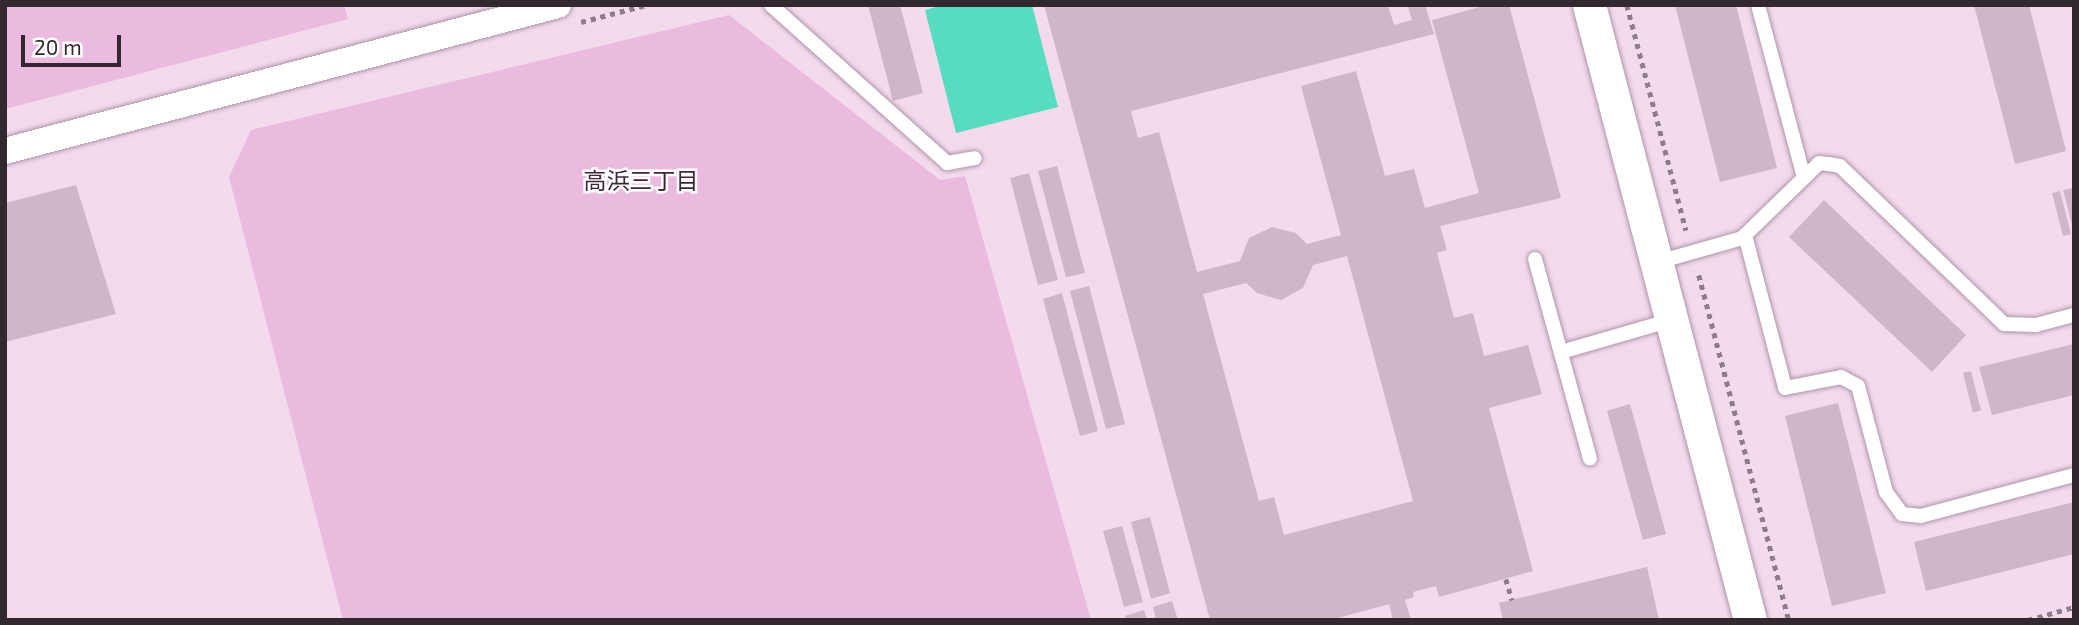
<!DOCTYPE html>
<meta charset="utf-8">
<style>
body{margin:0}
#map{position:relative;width:2079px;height:625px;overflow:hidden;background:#f4daed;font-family:"Exo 2","Noto Sans JP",sans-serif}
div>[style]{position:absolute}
.green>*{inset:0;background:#ebbadf}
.water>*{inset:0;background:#58dcc0}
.building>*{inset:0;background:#d0b6c9}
.path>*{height:4.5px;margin-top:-2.25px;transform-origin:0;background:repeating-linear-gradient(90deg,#8e7c89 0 5px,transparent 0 10px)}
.roads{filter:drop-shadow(0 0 2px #ae95a7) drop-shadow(0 0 2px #ae95a7)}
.service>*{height:14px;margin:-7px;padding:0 7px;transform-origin:7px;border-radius:7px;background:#fff}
.minor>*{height:26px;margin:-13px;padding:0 13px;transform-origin:13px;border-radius:13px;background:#fff}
.tertiary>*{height:33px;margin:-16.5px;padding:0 16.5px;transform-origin:16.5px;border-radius:16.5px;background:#fff}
span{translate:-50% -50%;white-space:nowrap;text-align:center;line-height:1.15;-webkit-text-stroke:5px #fff;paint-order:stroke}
.neighbourhood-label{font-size:23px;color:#3b2736}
.frame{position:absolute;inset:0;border:7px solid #32282f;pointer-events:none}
.scale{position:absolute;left:21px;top:35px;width:100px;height:32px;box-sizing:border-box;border:4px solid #32282f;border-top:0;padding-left:9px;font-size:21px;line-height:24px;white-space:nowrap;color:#32282f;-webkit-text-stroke:5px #fff;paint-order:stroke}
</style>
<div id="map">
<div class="green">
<div style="clip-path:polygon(5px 5px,344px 5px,348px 19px,5px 109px)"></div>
<div style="clip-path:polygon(729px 15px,940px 180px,965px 176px,1091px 620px,343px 620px,229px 177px,251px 130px)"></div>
</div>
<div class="water">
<div style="clip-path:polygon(943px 5px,1032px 5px,1058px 107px,956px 133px,925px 10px)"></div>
</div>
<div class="building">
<div style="clip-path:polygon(868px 5px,900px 5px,923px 93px,893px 101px)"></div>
<div style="clip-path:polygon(evenodd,1044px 5px,1388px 5px,1394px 25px,1412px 20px,1408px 7px,1425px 5px,1434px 34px,1131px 111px,1138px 138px,1159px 132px,1197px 272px,1240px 261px,1249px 238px,1272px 227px,1296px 233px,1307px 244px,1341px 235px,1301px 86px,1356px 71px,1385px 176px,1414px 169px,1425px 208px,1479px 193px,1432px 20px,1487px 5px,1509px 5px,1561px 198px,1440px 226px,1447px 250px,1437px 253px,1454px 318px,1473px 313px,1484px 356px,1528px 345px,1542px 394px,1489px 408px,1533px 571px,1439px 597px,1436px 586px,1413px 592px,1414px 597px,1405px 600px,1411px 620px,1393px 620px,1389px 604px,1331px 620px,1210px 620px,1044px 5px,1347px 256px,1413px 501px,1284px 535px,1274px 497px,1259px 501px,1203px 294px,1246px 283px,1257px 293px,1281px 300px,1303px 288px,1313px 265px,1347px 256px)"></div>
<div style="clip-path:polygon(1675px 5px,1736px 5px,1777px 168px,1720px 182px)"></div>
<div style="clip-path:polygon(1974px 5px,2029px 5px,2066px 151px,2015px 164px)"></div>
<div style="clip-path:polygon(1057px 166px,1085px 273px,1066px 277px,1038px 171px)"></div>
<div style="clip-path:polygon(1029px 173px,1058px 280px,1038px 285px,1010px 178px)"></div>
<div style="clip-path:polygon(76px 185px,116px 314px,5px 342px,5px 203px)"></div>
<div style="clip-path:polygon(2074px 188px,2074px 229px,2073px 229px,2063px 190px)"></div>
<div style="clip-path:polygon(2060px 191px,2071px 234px,2063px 236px,2052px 193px)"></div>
<div style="clip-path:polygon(1824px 200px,1966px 335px,1932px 372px,1789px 237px)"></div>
<div style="clip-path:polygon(1089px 286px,1125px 424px,1106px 429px,1070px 291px)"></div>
<div style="clip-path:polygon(1062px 293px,1098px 431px,1080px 436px,1043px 299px)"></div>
<div style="clip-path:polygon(2074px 344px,2074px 395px,1992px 415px,1979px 367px)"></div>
<div style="clip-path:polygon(1971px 371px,1981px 410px,1973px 413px,1963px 373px)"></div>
<div style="clip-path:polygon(1838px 403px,1886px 593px,1832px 606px,1785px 416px)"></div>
<div style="clip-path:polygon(1630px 404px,1666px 534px,1643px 540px,1607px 411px)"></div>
<div style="clip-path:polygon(2074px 502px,2074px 554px,1926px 591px,1914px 542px)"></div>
<div style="clip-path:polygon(1150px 517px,1170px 593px,1151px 599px,1131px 522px)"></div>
<div style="clip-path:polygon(1122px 526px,1143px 602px,1124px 607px,1103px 531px)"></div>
<div style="clip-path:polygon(1647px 567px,1659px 620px,1503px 620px,1499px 603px)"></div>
<div style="clip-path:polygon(1172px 601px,1178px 620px,1156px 620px,1153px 607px)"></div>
<div style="clip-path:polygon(1144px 610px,1147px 620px,1126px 620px,1125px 616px)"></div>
</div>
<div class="path">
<div style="left:1627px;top:5px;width:233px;rotate:75.3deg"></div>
<div style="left:581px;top:22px;width:67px;rotate:-14.7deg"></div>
<div style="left:1699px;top:275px;width:357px;rotate:75.4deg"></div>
<div style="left:1506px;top:579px;width:22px;rotate:74deg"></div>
<div style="left:2028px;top:620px;width:48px;rotate:-15.8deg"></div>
</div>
<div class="roads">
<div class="service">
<div style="left:771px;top:5px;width:237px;rotate:41.9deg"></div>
<div style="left:947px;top:163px;width:28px;rotate:-10deg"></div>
<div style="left:1758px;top:5px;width:179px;rotate:75.1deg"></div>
<div style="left:1745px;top:235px;width:158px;rotate:75.3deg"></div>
<div style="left:1785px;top:388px;width:57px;rotate:-11.1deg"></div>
<div style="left:1841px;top:377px;width:19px;rotate:28deg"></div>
<div style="left:1858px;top:386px;width:110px;rotate:75.2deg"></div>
<div style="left:1886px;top:492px;width:27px;rotate:54deg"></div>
<div style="left:1902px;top:514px;width:19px;rotate:6deg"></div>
<div style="left:1921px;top:516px;width:158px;rotate:-15deg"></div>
<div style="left:1535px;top:259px;width:207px;rotate:74.6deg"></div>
<div style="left:1658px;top:262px;width:87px;rotate:-15.9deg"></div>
<div style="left:1742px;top:238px;width:107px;rotate:-44.2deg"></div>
<div style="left:1819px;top:163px;width:9px;rotate:6deg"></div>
<div style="left:1828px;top:164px;width:12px;rotate:9deg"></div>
<div style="left:1840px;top:166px;width:228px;rotate:43.9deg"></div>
<div style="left:2004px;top:324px;width:32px;rotate:2deg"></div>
<div style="left:2036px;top:325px;width:39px;rotate:-15deg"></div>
<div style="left:1561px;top:352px;width:116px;rotate:-16.1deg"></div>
</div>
<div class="minor">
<div style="left:5px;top:151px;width:572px;rotate:-14.79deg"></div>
</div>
<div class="tertiary">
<div style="left:1589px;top:5px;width:636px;rotate:75.33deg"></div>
</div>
</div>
<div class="neighbourhood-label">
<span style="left:641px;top:180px">高浜三丁目</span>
</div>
<div class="frame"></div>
<div class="scale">20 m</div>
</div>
